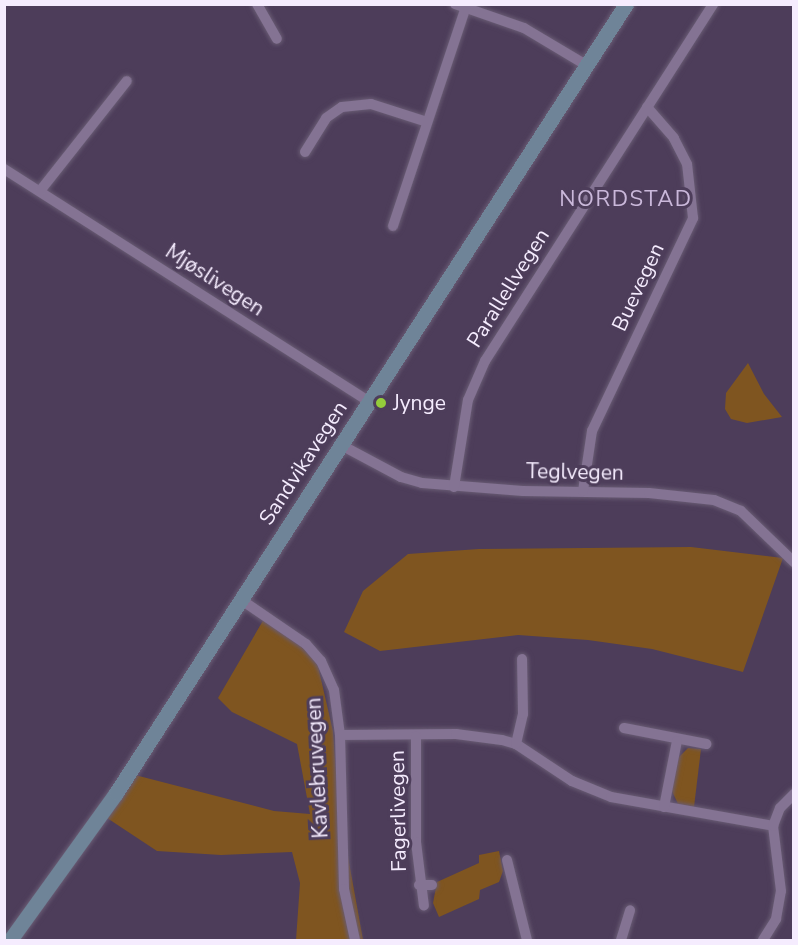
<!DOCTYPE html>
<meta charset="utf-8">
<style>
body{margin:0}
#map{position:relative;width:798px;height:945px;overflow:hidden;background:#4d3d5a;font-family:"Nunito Sans",sans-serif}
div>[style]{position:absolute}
.green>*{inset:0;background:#7f5520}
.roads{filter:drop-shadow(0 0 2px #695c74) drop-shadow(0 0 2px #695c74)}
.street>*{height:10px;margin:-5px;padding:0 5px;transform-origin:5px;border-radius:5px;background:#847393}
.secondary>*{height:15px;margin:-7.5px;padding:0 7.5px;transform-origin:7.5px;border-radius:7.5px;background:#6f8498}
.dots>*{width:16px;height:16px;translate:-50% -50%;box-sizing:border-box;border:3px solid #4d3d5a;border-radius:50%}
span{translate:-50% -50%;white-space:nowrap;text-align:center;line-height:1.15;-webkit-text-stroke:6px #4d3d5a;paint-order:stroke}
.street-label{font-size:21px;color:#f5ecfe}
.poi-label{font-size:21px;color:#f5ecfe}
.left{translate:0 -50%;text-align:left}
.neighbourhood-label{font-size:22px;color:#cab8da;letter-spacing:1.5px}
.frame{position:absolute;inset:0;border:6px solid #f5ecfe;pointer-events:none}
</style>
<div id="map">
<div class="green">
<div style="clip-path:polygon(748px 363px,764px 394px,782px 417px,747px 423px,731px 419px,725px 409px,726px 393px)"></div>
<div style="clip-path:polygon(691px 547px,783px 558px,743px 672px,652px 649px,588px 640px,518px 635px,380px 651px,344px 632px,363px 591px,408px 554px,479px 549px)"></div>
<div style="clip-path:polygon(268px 612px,314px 649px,333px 731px,338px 801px,363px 940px,296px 940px,300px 883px,292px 852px,221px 855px,157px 851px,104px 816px,135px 775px,274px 811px,310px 814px,297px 744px,232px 712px,218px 698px)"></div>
<div style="clip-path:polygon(688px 748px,701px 749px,694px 807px,678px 804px,671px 789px,679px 757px)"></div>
<div style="clip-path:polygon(499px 851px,503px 871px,499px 882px,480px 890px,479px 899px,439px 917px,433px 903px,437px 882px,479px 863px,479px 855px)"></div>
</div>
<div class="roads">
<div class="street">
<div style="left:257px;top:4px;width:40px;rotate:60.3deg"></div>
<div style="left:455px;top:4px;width:73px;rotate:19.2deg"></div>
<div style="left:524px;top:28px;width:72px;rotate:30.8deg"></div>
<div style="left:305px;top:152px;width:40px;rotate:-58deg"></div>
<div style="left:326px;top:118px;width:19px;rotate:-35deg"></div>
<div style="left:342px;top:107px;width:29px;rotate:-6deg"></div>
<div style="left:371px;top:104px;width:59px;rotate:17.8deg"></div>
<div style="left:4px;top:169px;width:432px;rotate:32.5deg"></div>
<div style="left:40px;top:191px;width:140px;rotate:-51.7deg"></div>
<div style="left:393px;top:226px;width:229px;rotate:-71.6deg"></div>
<div style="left:341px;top:445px;width:68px;rotate:28.1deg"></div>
<div style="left:401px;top:477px;width:22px;rotate:16deg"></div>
<div style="left:422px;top:483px;width:101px;rotate:4.5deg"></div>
<div style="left:523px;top:491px;width:126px;rotate:0.9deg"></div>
<div style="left:649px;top:493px;width:65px;rotate:6.1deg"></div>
<div style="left:714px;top:500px;width:29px;rotate:22deg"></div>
<div style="left:741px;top:511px;width:74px;rotate:43.9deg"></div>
<div style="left:454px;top:487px;width:88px;rotate:-80.9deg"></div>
<div style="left:468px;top:400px;width:43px;rotate:-66.4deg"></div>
<div style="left:485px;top:361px;width:424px;rotate:-57.4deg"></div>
<div style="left:583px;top:491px;width:61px;rotate:-81.5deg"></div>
<div style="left:592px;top:431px;width:236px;rotate:-64.6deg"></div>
<div style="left:693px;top:218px;width:54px;rotate:-96.3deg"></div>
<div style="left:687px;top:164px;width:29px;rotate:-117deg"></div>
<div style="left:674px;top:138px;width:41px;rotate:-131.1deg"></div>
<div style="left:240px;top:599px;width:80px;rotate:34.3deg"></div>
<div style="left:306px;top:644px;width:23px;rotate:49deg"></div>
<div style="left:321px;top:661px;width:32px;rotate:66deg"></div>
<div style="left:334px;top:690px;width:45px;rotate:82.4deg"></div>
<div style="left:340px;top:735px;width:154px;rotate:88.5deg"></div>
<div style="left:344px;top:889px;width:52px;rotate:77.8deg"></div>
<div style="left:624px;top:728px;width:84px;rotate:11deg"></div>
<div style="left:340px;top:735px;width:116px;rotate:-0.5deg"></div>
<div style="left:456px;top:734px;width:46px;rotate:7.4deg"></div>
<div style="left:502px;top:740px;width:15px;rotate:16deg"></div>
<div style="left:516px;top:744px;width:67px;rotate:33.5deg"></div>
<div style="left:572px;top:781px;width:42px;rotate:22.3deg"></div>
<div style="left:611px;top:797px;width:165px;rotate:10.1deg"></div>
<div style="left:416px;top:736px;width:106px;rotate:90deg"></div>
<div style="left:416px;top:842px;width:64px;rotate:82.9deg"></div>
<div style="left:516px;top:744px;width:31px;rotate:-77deg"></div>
<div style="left:523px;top:714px;width:55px;rotate:-91deg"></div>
<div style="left:664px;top:807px;width:67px;rotate:-78.9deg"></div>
<div style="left:507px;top:860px;width:82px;rotate:76deg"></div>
<div style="left:419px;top:885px;width:13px"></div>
<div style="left:621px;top:940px;width:31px;rotate:-73deg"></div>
<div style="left:763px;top:940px;width:25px;rotate:-58deg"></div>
<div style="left:776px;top:919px;width:28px;rotate:-80deg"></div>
<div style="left:781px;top:891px;width:65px;rotate:-97deg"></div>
<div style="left:773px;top:826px;width:19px;rotate:-69deg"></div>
<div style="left:780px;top:808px;width:20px;rotate:-45deg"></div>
</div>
<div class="secondary">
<div style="left:10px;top:940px;width:181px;rotate:-54.2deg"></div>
<div style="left:116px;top:793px;width:939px;rotate:-57.12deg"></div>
</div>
</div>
<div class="dots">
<div style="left:381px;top:403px;background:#94cc3b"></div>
</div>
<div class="street-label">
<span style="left:215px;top:280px;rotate:33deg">Mjøslivegen</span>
<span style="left:638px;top:287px;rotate:-65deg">Buevegen</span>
<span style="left:508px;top:288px;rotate:-58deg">Parallellvegen</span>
<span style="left:303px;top:463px;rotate:-57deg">Sandvikavegen</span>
<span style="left:575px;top:472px;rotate:1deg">Teglvegen</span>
<span style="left:317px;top:768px;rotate:-93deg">Kavlebruvegen</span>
<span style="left:398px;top:811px;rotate:-91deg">Fagerlivegen</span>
</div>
<div class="poi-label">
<span class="left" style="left:393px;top:403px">Jynge</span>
</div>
<div class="neighbourhood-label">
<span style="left:626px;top:200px">NORDSTAD</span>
</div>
<div class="frame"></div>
</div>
